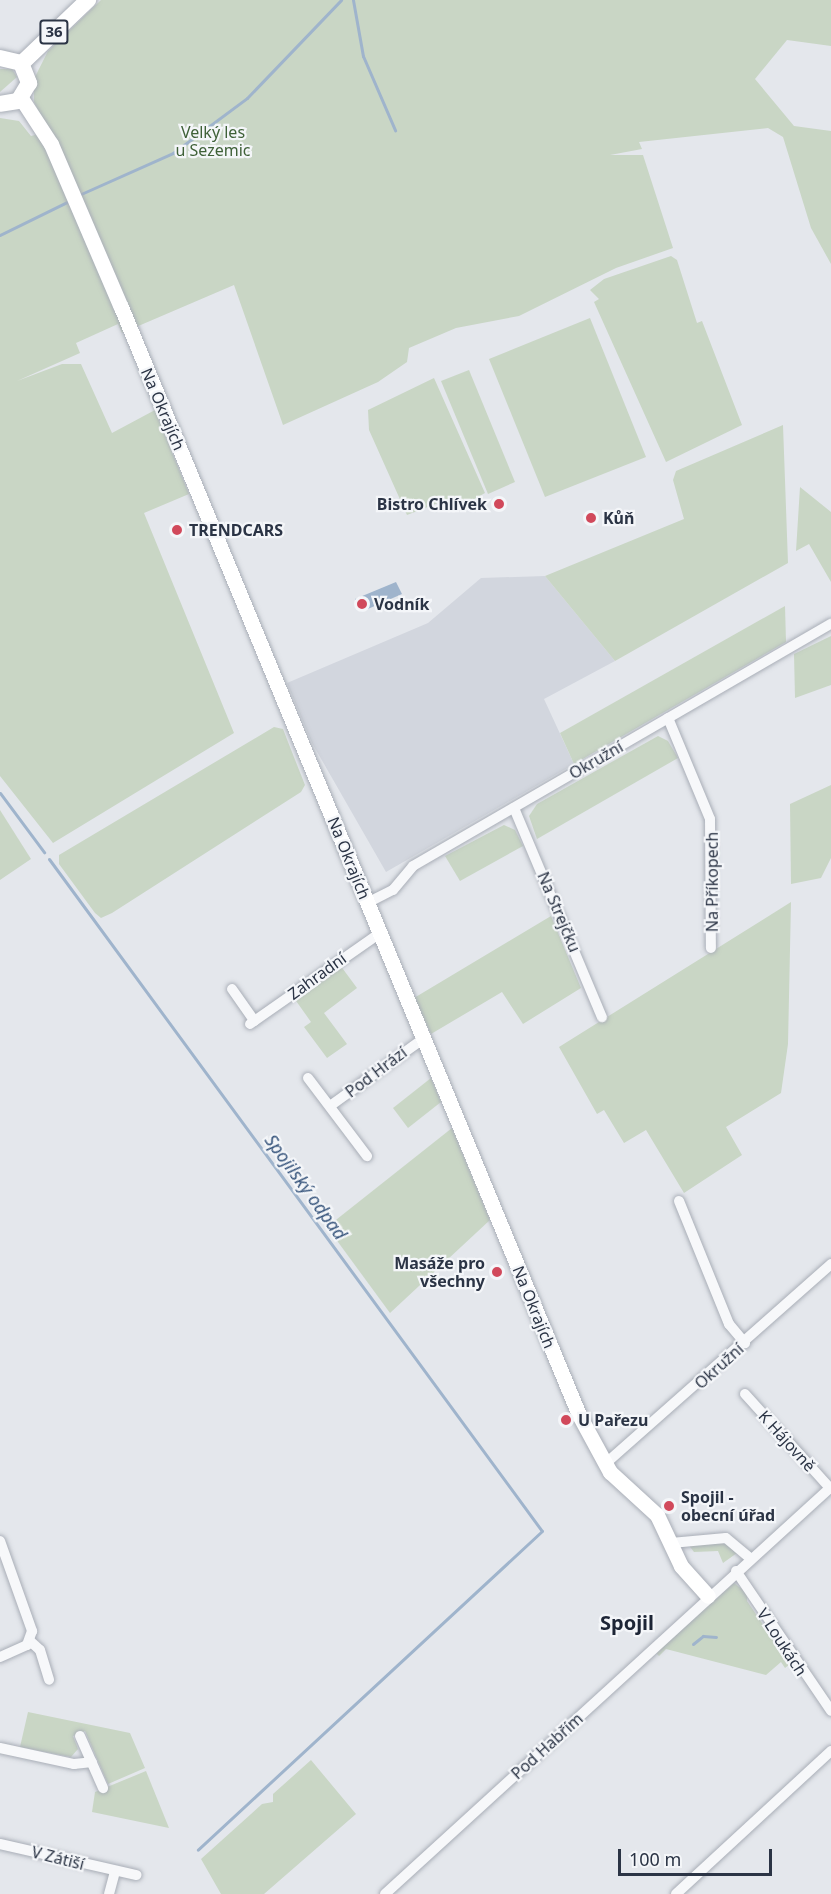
<!DOCTYPE html>
<meta charset="utf-8">
<style>
body{margin:0}
#map{position:relative;width:831px;height:1894px;overflow:hidden;background:#e4e7ec;font-family:"Noto Sans",sans-serif}
div>[style]{position:absolute}
.built>*{inset:0;background:#d2d6de}
.green>*{inset:0;background:#c9d6c5}
.water>*{inset:0;background:#9fb4cc}
.stream>*{height:3px;margin:-1.5px;padding:0 1.5px;transform-origin:1.5px;border-radius:1.5px;background:#9fb4cc}
.roads{filter:drop-shadow(0 0 2px #a9aeb7) drop-shadow(0 0 2px #a9aeb7)}
.street>*{height:10px;margin:-5px;padding:0 5px;transform-origin:5px;border-radius:5px;background:#f7f8fa}
.secondary>*{height:15px;margin:-7.5px;padding:0 7.5px;transform-origin:7.5px;border-radius:7.5px;background:#fff}
.primary>*{height:16px;margin:-8px;padding:0 8px;transform-origin:8px;border-radius:8px;background:#fff}
.dots>*{width:16px;height:16px;translate:-50% -50%;box-sizing:border-box;border:3px solid #f4f6f9;border-radius:50%}
span{translate:-50% -50%;white-space:nowrap;text-align:center;line-height:1.15;-webkit-text-stroke:4.5px #f4f6f9;paint-order:stroke}
.shield-label span{padding:2px 4px;background:#f4f6f9;border:2px solid;border-radius:4px;-webkit-text-stroke-width:0}
.shield-label{font-size:15px;color:#2b3445;font-weight:700}
.park-label{font-size:16px;color:#3f6138}
.street-label{font-size:16px;color:#2b3445}
.poi-label{font-size:16px;color:#2b3445;font-weight:700}
.right{translate:-100% -50%;text-align:right}
.left{translate:0 -50%;text-align:left}
.water-label{font-size:18px;color:#34527a;font-style:italic}
.quarter-label{font-size:20px;color:#1d2536;font-weight:700}
.scale{position:absolute;left:618px;top:1849px;width:154px;height:27px;box-sizing:border-box;border:3px solid #2b3445;border-top:0;padding-left:8px;font-size:18px;line-height:21px;white-space:nowrap;color:#2b3445;-webkit-text-stroke:4px #f4f6f9;paint-order:stroke}
</style>
<div id="map">
<div class="built">
<div style="clip-path:polygon(545px 576px,615px 661px,544px 699px,574px 764px,386px 872px,312px 743px,287px 683px,428px 623px,481px 578px)"></div>
</div>
<div class="green">
<div style="clip-path:polygon(101px 0,831px 0,831px 46px,787px 40px,755px 79px,794px 126px,831px 131px,831px 264px,811px 228px,783px 137px,768px 128px,639px 142px,642px 149px,610px 155px,643px 155px,673px 248px,616px 268px,519px 316px,456px 328px,409px 348px,407px 362px,378px 382px,283px 425px,234px 285px,122px 333px,118px 324px,76px 343px,80px 353px,17px 381px,62px 364px,81px 364px,112px 433px,155px 410px,189px 494px,144px 513px,234px 733px,53px 843px,0 776px,0 118px,19px 121px,31px 136px,39px 134px,66px 165px,34px 102px,34px 79px,48px 51px)"></div>
<div style="clip-path:polygon(0 69px,12px 69px,17px 77px,0 92px)"></div>
<div style="clip-path:polygon(671px 256px,677px 260px,697px 323px,702px 321px,742px 425px,666px 462px,594px 302px,599px 299px,590px 290px,604px 279px)"></div>
<div style="clip-path:polygon(590px 318px,646px 457px,545px 497px,489px 359px)"></div>
<div style="clip-path:polygon(469px 370px,515px 482px,488px 494px,441px 381px)"></div>
<div style="clip-path:polygon(434px 378px,485px 493px,465px 504px,456px 496px,407px 515px,369px 430px,368px 410px)"></div>
<div style="clip-path:polygon(783px 425px,788px 563px,615px 661px,545px 576px,684px 519px,673px 480px,676px 471px)"></div>
<div style="clip-path:polygon(800px 487px,831px 512px,831px 582px,809px 544px,796px 551px)"></div>
<div style="clip-path:polygon(785px 606px,786px 642px,574px 764px,560px 733px)"></div>
<div style="clip-path:polygon(831px 636px,831px 685px,795px 698px,794px 654px)"></div>
<div style="clip-path:polygon(274px 727px,283px 729px,288px 742px,305px 785px,301px 792px,112px 913px,101px 918px,95px 913px,59px 864px,59px 855px)"></div>
<div style="clip-path:polygon(658px 736px,668px 741px,678px 758px,537px 839px,529px 816px,537px 804px)"></div>
<div style="clip-path:polygon(831px 785px,831px 858px,821px 878px,791px 884px,790px 804px)"></div>
<div style="clip-path:polygon(0 810px,31px 859px,0 880px)"></div>
<div style="clip-path:polygon(504px 825px,515px 830px,523px 846px,460px 881px,445px 856px)"></div>
<div style="clip-path:polygon(791px 902px,788px 1044px,781px 1093px,726px 1127px,742px 1155px,684px 1193px,646px 1130px,624px 1143px,604px 1110px,597px 1114px,559px 1047px)"></div>
<div style="clip-path:polygon(551px 916px,581px 988px,523px 1024px,502px 992px,431px 1034px,414px 998px)"></div>
<div style="clip-path:polygon(340px 965px,357px 988px,324px 1013px,347px 1044px,327px 1058px,304px 1027px,311px 1022px,294px 998px)"></div>
<div style="clip-path:polygon(431px 1078px,441px 1102px,408px 1128px,393px 1108px)"></div>
<div style="clip-path:polygon(452px 1128px,490px 1220px,390px 1313px,327px 1227px)"></div>
<div style="clip-path:polygon(713px 1540px,728px 1545px,737px 1553px,723px 1563px,718px 1551px,694px 1552px,687px 1543px)"></div>
<div style="clip-path:polygon(734px 1583px,747px 1593px,747px 1601px,790px 1664px,785px 1668px,781px 1662px,766px 1675px,666px 1649px,659px 1656px,655px 1652px)"></div>
<div style="clip-path:polygon(28px 1712px,130px 1733px,145px 1768px,108px 1784px,85px 1731px,73px 1736px,78px 1749px,71px 1757px,20px 1747px)"></div>
<div style="clip-path:polygon(311px 1760px,356px 1814px,264px 1894px,221px 1894px,201px 1859px,262px 1804px,273px 1802px,273px 1794px)"></div>
<div style="clip-path:polygon(146px 1771px,169px 1828px,92px 1812px,95px 1792px)"></div>
</div>
<div class="water">
<div style="clip-path:polygon(396px 582px,402px 594px,361px 612px,355px 599px)"></div>
</div>
<div class="stream">
<div style="left:353px;top:0;width:57px;rotate:79.9deg"></div>
<div style="left:363px;top:56px;width:81px;rotate:66.6deg"></div>
<div style="left:81px;top:194px;width:101px;rotate:-24deg"></div>
<div style="left:173px;top:153px;width:92px;rotate:-36.6deg"></div>
<div style="left:247px;top:98px;width:136px;rotate:-46.2deg"></div>
<div style="left:0;top:235px;width:75px;rotate:-26.2deg"></div>
<div style="left:0;top:793px;width:74px;rotate:53.3deg"></div>
<div style="left:49px;top:859px;width:833px;rotate:53.74deg"></div>
<div style="left:542px;top:1531px;width:469px;rotate:137.2deg"></div>
<div style="left:693px;top:1644px;width:13px;rotate:-39deg"></div>
<div style="left:703px;top:1636px;width:13px;rotate:4deg"></div>
</div>
<div class="roads">
<div class="street">
<div style="left:668px;top:718px;width:109px;rotate:67.4deg"></div>
<div style="left:710px;top:819px;width:129px;rotate:89.6deg"></div>
<div style="left:514px;top:808px;width:227px;rotate:67.2deg"></div>
<div style="left:367px;top:903px;width:29px;rotate:-27deg"></div>
<div style="left:393px;top:890px;width:31px;rotate:-50deg"></div>
<div style="left:413px;top:866px;width:483px;rotate:-30.1deg"></div>
<div style="left:232px;top:989px;width:39px;rotate:55deg"></div>
<div style="left:250px;top:1024px;width:159px;rotate:-35deg"></div>
<div style="left:308px;top:1078px;width:98px;rotate:52.9deg"></div>
<div style="left:330px;top:1106px;width:115px;rotate:-35.8deg"></div>
<div style="left:679px;top:1201px;width:133px;rotate:67.9deg"></div>
<div style="left:729px;top:1324px;width:25px;rotate:50deg"></div>
<div style="left:745px;top:1394px;width:127px;rotate:47.9deg"></div>
<div style="left:605px;top:1464px;width:302px;rotate:-41.5deg"></div>
<div style="left:0;top:1541px;width:96px;rotate:70.4deg"></div>
<div style="left:32px;top:1631px;width:15px;rotate:110deg"></div>
<div style="left:27px;top:1645px;width:30px;rotate:156deg"></div>
<div style="left:671px;top:1543px;width:55px;rotate:-5.2deg"></div>
<div style="left:726px;top:1538px;width:31px;rotate:40deg"></div>
<div style="left:736px;top:1571px;width:169px;rotate:55.8deg"></div>
<div style="left:30px;top:1641px;width:13px;rotate:42deg"></div>
<div style="left:40px;top:1650px;width:31px;rotate:73deg"></div>
<div style="left:80px;top:1736px;width:57px;rotate:66.1deg"></div>
<div style="left:0;top:1748px;width:76px;rotate:12.2deg"></div>
<div style="left:74px;top:1764px;width:18px;rotate:-6deg"></div>
<div style="left:0;top:1844px;width:140px;rotate:12.8deg"></div>
<div style="left:109px;top:1894px;width:23px;rotate:-75deg"></div>
<div style="left:385px;top:1894px;width:604px;rotate:-42.38deg"></div>
<div style="left:676px;top:1894px;width:211px;rotate:-42.7deg"></div>
</div>
<div class="secondary">
<div style="left:21px;top:98px;width:55px;rotate:56.9deg"></div>
<div style="left:51px;top:144px;width:177px;rotate:66.8deg"></div>
<div style="left:121px;top:307px;width:1199px;rotate:67.54deg"></div>
<div style="left:579px;top:1415px;width:65px;rotate:61.5deg"></div>
<div style="left:610px;top:1472px;width:64px;rotate:42.5deg"></div>
<div style="left:657px;top:1515px;width:56px;rotate:64.8deg"></div>
<div style="left:681px;top:1566px;width:40px;rotate:48deg"></div>
</div>
<div class="primary">
<div style="left:0;top:58px;width:22px;rotate:13deg"></div>
<div style="left:21px;top:63px;width:22px;rotate:68deg"></div>
<div style="left:29px;top:83px;width:21px;rotate:121deg"></div>
<div style="left:18px;top:101px;width:18px;rotate:171deg"></div>
<div style="left:21px;top:64px;width:93px;rotate:-43.7deg"></div>
</div>
</div>
<div class="dots">
<div style="left:499px;top:504px;background:#d1495b"></div>
<div style="left:591px;top:518px;background:#d1495b"></div>
<div style="left:177px;top:530px;background:#d1495b"></div>
<div style="left:362px;top:604px;background:#d1495b"></div>
<div style="left:497px;top:1272px;background:#d1495b"></div>
<div style="left:566px;top:1420px;background:#d1495b"></div>
<div style="left:669px;top:1506px;background:#d1495b"></div>
</div>
<div class="shield-label">
<span style="left:54px;top:32px">36</span>
</div>
<div class="park-label">
<span style="left:213px;top:141px">Velký les<br>u Sezemic</span>
</div>
<div class="street-label">
<span style="left:163px;top:409px;rotate:67deg">Na Okrajích</span>
<span style="left:596px;top:760px;rotate:-30deg">Okružní</span>
<span style="left:349px;top:858px;rotate:68deg">Na Okrajích</span>
<span style="left:712px;top:882px;rotate:-90deg">Na Příkopech</span>
<span style="left:559px;top:912px;rotate:67deg">Na Strejčku</span>
<span style="left:317px;top:976px;rotate:-36deg">Zahradní</span>
<span style="left:376px;top:1072px;rotate:-37deg">Pod Hrází</span>
<span style="left:534px;top:1307px;rotate:68deg">Na Okrajích</span>
<span style="left:719px;top:1366px;rotate:-42deg">Okružní</span>
<span style="left:787px;top:1441px;rotate:48deg">K Hájovně</span>
<span style="left:782px;top:1642px;rotate:57deg">V Loukách</span>
<span style="left:547px;top:1746px;rotate:-42deg">Pod Habřím</span>
<span style="left:58px;top:1858px;rotate:14deg">V Zátiší</span>
</div>
<div class="poi-label">
<span class="right" style="left:487px;top:504px">Bistro Chlívek</span>
<span class="left" style="left:603px;top:518px">Kůň</span>
<span class="left" style="left:189px;top:530px">TRENDCARS</span>
<span class="left" style="left:374px;top:604px">Vodník</span>
<span class="right" style="left:485px;top:1272px">Masáže pro<br>všechny</span>
<span class="left" style="left:578px;top:1420px">U Pařezu</span>
<span class="left" style="left:681px;top:1506px">Spojil -<br>obecní úřad</span>
</div>
<div class="water-label">
<span style="left:306px;top:1187px;rotate:54deg">Spojilský odpad</span>
</div>
<div class="quarter-label">
<span style="left:627px;top:1622px">Spojil</span>
</div>
<div class="scale">100 m</div>
</div>
